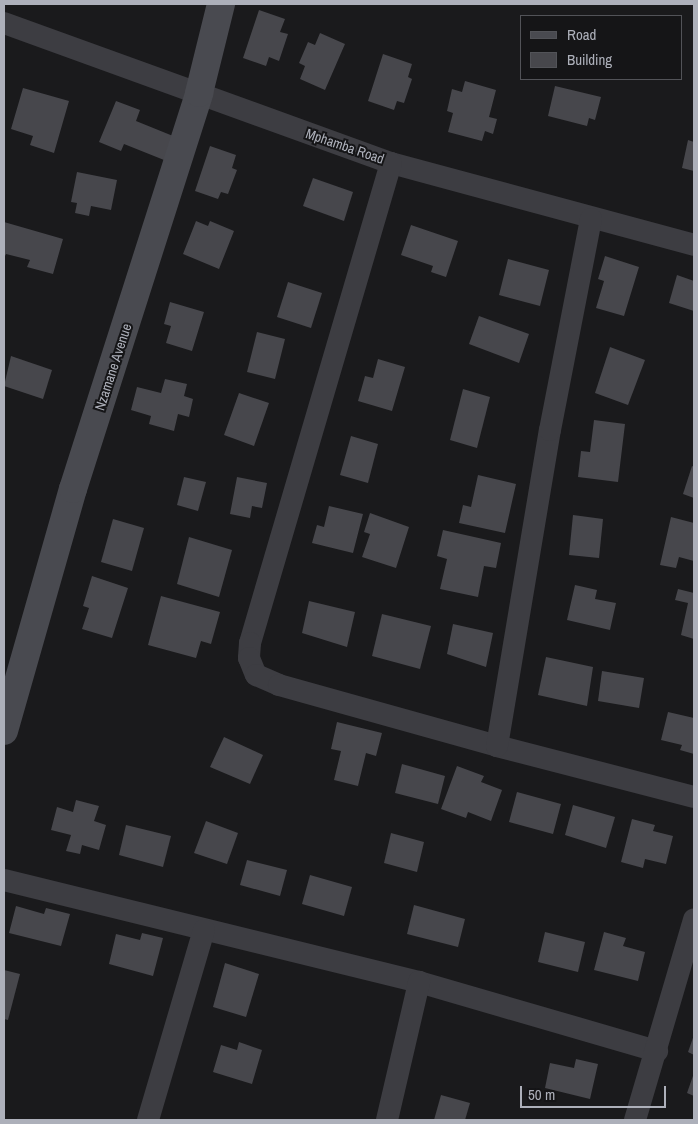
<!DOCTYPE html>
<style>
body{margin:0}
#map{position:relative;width:698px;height:1124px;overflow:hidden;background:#1a1a1c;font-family:"Archivo Narrow",sans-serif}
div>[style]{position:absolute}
.building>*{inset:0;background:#47474c}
.street>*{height:22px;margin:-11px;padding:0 11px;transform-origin:11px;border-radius:11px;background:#3d3d42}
.secondary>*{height:28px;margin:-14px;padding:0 14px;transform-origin:14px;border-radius:14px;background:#494a50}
span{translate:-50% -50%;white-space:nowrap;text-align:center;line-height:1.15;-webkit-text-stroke:4px #151517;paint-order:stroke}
.street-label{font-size:14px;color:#adb0ba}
.frame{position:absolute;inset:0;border:5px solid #adb0ba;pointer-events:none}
.legend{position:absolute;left:520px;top:15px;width:162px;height:65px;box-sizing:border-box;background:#151517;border:1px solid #525358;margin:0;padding:6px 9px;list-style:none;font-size:15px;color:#adb0ba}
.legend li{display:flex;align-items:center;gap:10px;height:25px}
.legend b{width:25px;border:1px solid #525358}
.scale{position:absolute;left:520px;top:1086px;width:146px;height:22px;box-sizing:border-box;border:2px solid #adb0ba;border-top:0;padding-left:6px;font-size:15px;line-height:18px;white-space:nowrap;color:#adb0ba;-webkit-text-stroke:4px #151517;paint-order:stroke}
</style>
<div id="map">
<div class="building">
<div style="clip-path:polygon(259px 10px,285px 19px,280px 32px,288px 34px,279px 61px,269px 57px,266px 66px,243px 58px)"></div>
<div style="clip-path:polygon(320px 33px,345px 44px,325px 90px,300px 79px,305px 66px,299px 63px,308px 42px,315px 45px)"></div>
<div style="clip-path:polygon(383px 54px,412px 64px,408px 77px,412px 79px,404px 103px,397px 101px,394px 110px,368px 101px)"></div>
<div style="clip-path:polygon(465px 81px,496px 90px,489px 117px,497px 119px,493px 134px,485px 131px,482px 141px,448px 132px,453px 113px,447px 111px,452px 89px,462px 92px)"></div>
<div style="clip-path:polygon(555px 86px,601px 97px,595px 120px,589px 118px,587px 126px,548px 116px)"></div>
<div style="clip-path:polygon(23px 88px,69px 101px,54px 153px,30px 145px,33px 136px,11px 129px)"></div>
<div style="clip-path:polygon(116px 101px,140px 110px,136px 121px,173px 136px,164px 160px,124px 144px,121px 151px,99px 142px)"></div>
<div style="clip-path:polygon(688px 140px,694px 142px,694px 171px,682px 168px)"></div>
<div style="clip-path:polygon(210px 146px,236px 155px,232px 168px,237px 170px,228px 194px,221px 192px,218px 199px,195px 191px)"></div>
<div style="clip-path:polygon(77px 172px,117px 180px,111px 210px,91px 206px,89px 216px,75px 213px,77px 203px,71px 202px)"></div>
<div style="clip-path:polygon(313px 178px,353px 192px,344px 221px,303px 206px)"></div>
<div style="clip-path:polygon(196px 221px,208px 226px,210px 221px,234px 231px,219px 269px,183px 254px)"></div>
<div style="clip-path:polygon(4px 222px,63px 239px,53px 274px,27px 267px,30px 260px,6px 254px,4px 258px)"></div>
<div style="clip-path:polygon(411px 225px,458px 241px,446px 277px,431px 272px,433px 266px,401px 255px)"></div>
<div style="clip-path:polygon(605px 256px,639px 267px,624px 316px,596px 308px,604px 281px,598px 279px)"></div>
<div style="clip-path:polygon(508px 259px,549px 270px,540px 306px,499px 295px)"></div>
<div style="clip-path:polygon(677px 275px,694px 281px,694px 311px,669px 303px)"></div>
<div style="clip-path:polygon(288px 282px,322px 293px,311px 328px,277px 317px)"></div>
<div style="clip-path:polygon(170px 302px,204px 312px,192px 351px,166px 343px,171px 326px,164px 324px)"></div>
<div style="clip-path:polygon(479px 316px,529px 334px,519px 363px,469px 344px)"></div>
<div style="clip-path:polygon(257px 332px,285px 339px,275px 379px,247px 372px)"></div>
<div style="clip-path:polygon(610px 347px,645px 360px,628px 405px,595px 393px)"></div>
<div style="clip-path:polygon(11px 356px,52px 370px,43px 399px,4px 386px)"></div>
<div style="clip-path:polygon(378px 359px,405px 367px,392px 411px,358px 401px,365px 376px,373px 378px)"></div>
<div style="clip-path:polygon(165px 379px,187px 384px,184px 396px,193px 399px,189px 417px,178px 414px,174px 431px,149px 424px,151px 416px,131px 410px,137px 387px,161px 393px)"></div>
<div style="clip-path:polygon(463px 389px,490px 397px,477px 448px,450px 440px)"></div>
<div style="clip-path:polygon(239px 393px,269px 403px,254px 446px,224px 435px)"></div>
<div style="clip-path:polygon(594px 420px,625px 424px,618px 482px,578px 477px,581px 451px,590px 452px)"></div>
<div style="clip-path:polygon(351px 436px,378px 444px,368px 483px,340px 475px)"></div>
<div style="clip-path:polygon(692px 466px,694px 467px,694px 498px,683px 494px)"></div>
<div style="clip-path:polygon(478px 475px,516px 484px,505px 533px,459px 523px,463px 505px,471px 507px)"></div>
<div style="clip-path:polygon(184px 477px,206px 482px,198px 511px,177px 505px)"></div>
<div style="clip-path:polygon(237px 477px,267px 483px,262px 508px,252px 506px,250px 518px,230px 514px)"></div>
<div style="clip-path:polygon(329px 506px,363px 514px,353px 553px,312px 543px,317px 525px,324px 527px)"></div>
<div style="clip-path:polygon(370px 513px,409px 527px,396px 568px,362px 557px,370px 534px,364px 532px)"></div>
<div style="clip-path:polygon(573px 515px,603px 519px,599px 558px,569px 555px)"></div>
<div style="clip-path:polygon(671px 517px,694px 523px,694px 561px,679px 557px,676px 568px,660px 565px)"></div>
<div style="clip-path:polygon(113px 519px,144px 528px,132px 571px,101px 562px)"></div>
<div style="clip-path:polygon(443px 530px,501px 543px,496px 568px,484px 566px,478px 597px,440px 589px,447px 559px,437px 556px)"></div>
<div style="clip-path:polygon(189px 537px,232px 550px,219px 597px,177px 584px)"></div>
<div style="clip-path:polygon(92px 576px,128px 588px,112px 638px,82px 629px,89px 608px,83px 606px)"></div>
<div style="clip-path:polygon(575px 585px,597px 590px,595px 599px,616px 603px,610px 630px,567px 620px)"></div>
<div style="clip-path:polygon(678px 589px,694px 593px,694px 639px,681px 635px,688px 603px,675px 600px)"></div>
<div style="clip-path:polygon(161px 596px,220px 612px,211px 644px,201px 641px,196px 658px,148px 645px)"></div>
<div style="clip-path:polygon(309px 601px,355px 612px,347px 647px,302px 633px)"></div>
<div style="clip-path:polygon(382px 614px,431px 626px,420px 669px,372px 656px)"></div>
<div style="clip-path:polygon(453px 624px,493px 633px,486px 667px,447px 654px)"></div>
<div style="clip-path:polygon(546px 657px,593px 667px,587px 706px,538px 695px)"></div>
<div style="clip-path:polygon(602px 671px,644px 678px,639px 708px,598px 701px)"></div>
<div style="clip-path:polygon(668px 712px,694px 718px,694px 754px,680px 750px,682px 745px,661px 740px)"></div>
<div style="clip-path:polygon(337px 722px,382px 733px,376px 756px,366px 753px,358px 786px,334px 780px,341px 751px,331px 749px)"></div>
<div style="clip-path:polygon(224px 737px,263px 755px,250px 784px,210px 767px)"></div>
<div style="clip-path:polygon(402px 764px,445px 776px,438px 804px,395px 793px)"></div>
<div style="clip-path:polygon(457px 766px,484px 776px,481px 782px,502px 790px,491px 821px,468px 812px,466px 818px,441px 809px)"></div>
<div style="clip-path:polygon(517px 792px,561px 804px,553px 834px,509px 822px)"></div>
<div style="clip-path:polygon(76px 800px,99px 806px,94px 821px,106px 825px,99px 850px,82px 845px,80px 854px,66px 851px,71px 835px,51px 830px,57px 807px,73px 812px)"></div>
<div style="clip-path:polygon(573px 805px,615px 817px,606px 848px,565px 835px)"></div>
<div style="clip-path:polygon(632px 819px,655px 825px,653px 831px,673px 836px,666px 864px,645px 859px,643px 868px,621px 862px)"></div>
<div style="clip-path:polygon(206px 821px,238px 833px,227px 864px,194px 853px)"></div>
<div style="clip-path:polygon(126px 825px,171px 836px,163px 867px,119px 855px)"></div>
<div style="clip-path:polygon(391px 833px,424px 842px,417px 872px,384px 863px)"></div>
<div style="clip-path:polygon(247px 860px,287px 870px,280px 896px,240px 885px)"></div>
<div style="clip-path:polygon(310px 875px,352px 887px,344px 916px,302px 904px)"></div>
<div style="clip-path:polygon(414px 905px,465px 919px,458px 947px,407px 934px)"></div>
<div style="clip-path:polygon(16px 906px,44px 914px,46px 908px,70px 914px,61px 946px,9px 933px)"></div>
<div style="clip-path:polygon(545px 932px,585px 942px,578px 972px,538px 962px)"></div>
<div style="clip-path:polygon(604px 932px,626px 938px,623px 946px,645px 952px,638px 981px,594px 970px)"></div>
<div style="clip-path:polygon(142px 933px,163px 938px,153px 976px,109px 964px,116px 934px,140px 940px)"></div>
<div style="clip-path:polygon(225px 963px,259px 974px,246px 1017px,213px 1007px)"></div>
<div style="clip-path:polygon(4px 970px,20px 974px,8px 1020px,4px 1019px)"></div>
<div style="clip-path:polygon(694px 1035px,694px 1055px,688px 1052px)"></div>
<div style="clip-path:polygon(239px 1042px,262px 1050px,252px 1084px,213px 1072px,221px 1045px,237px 1050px)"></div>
<div style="clip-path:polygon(576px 1059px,598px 1064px,590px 1099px,545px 1088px,550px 1063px,574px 1068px)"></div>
<div style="clip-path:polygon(694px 1073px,694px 1096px,687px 1093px)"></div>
<div style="clip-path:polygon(441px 1095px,470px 1103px,465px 1120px,434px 1120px)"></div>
</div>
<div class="street">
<div style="left:4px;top:23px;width:412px;rotate:19.9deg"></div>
<div style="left:391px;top:163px;width:314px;rotate:15.1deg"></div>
<div style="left:391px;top:163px;width:500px;rotate:106.37deg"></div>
<div style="left:250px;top:643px;width:15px;rotate:94deg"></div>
<div style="left:249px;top:658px;width:18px;rotate:68deg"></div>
<div style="left:256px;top:675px;width:25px;rotate:23deg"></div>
<div style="left:279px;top:685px;width:226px;rotate:15.6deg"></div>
<div style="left:497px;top:746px;width:203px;rotate:14.5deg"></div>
<div style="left:497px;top:746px;width:320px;rotate:-80.5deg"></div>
<div style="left:550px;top:430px;width:215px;rotate:-79deg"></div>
<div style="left:4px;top:880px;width:427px;rotate:13.8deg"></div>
<div style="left:419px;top:982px;width:248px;rotate:16.2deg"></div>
<div style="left:148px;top:1120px;width:198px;rotate:-73.6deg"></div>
<div style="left:387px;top:1120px;width:142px;rotate:-76.9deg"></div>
<div style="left:635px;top:1120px;width:209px;rotate:-73.6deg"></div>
</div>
<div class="secondary">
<div style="left:4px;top:731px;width:252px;rotate:-74.1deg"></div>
<div style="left:73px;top:489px;width:416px;rotate:-72.3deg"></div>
<div style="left:199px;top:93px;width:92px;rotate:-76.1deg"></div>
</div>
<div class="street-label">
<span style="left:345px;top:146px;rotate:19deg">Mphamba Road</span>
<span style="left:113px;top:367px;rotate:-72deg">Nzamane Avenue</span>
</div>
<div class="frame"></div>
<ul class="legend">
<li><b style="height:6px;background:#494a50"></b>Road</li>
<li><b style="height:14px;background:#47474c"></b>Building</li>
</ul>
<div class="scale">50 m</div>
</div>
